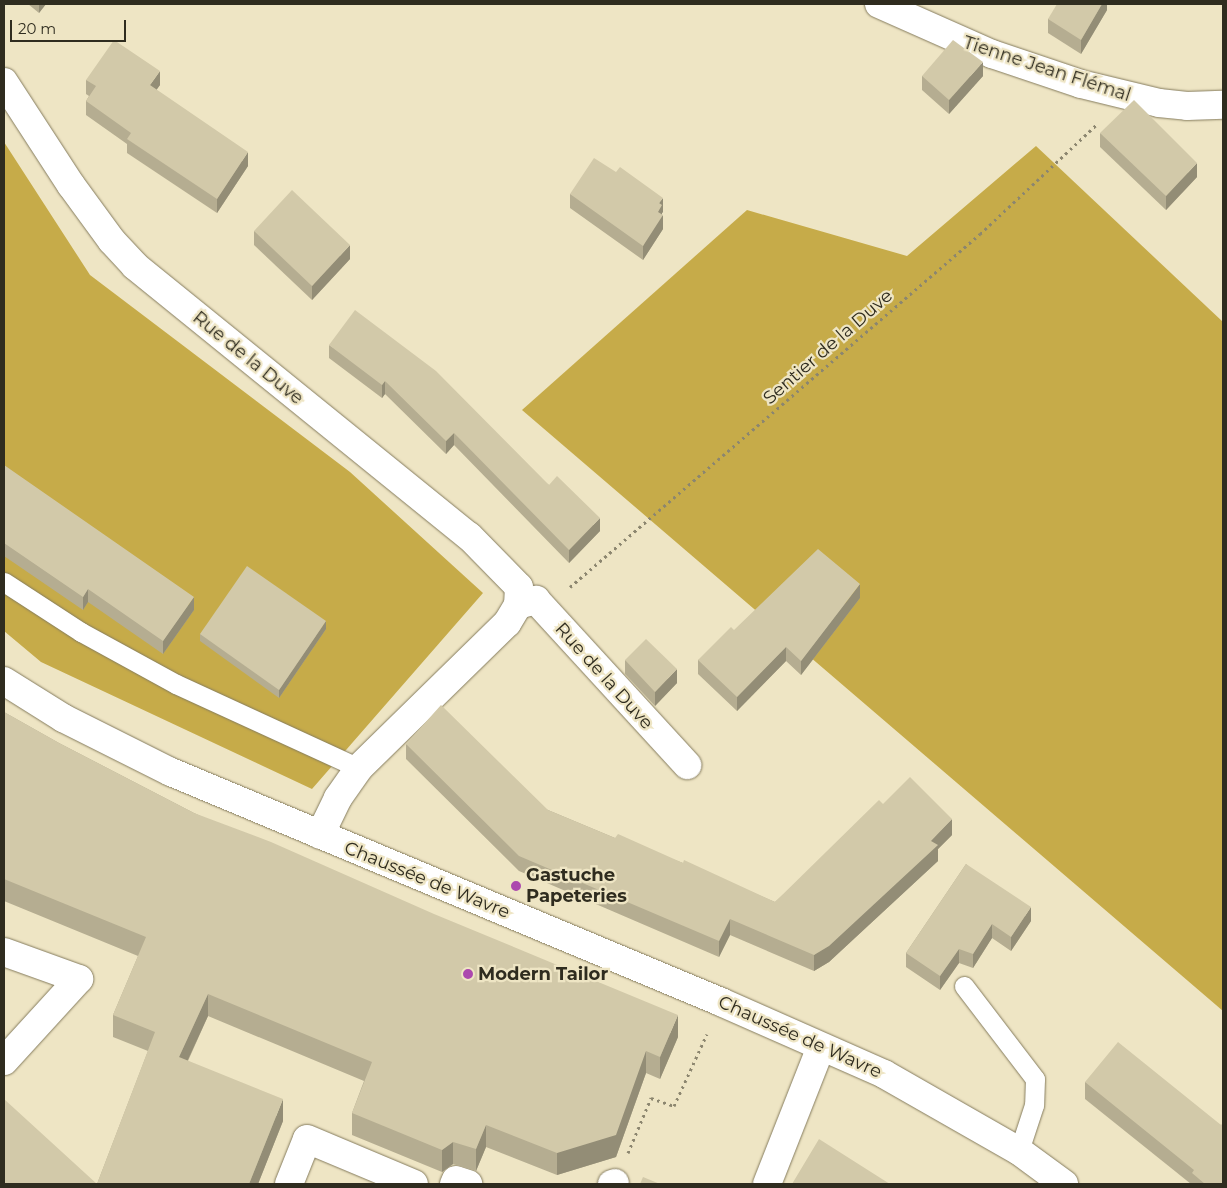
<!DOCTYPE html>
<meta charset="utf-8">
<style>
body{margin:0}
#map{position:relative;width:1227px;height:1188px;overflow:hidden;background:#eee5c4;font-family:Montserrat,sans-serif}
div>[style]{position:absolute}
.forest>*{inset:0;background:#c6ab49}
.path>*{height:3px;margin-top:-1.5px;transform-origin:0;background:repeating-linear-gradient(90deg,#8c866f 0 2.5px,transparent 0 6.5px)}
.roads{filter:drop-shadow(0 0 1px #857c5e) drop-shadow(0 0 1px #857c5e)}
.lane>*{height:19px;margin:-9.5px;padding:0 9.5px;transform-origin:9.5px;border-radius:9.5px;background:#fff}
.street>*{height:28px;margin:-14px;padding:0 14px;transform-origin:14px;border-radius:14px;background:#fff}
.secondary>*{height:28px;margin:-14px;padding:0 14px;transform-origin:14px;border-radius:14px;background:#fff}
.wall>*{inset:0;background:#b5ad91}
.shaded-wall>*{inset:0;background:#938d76}
.building>*{inset:0;background:#d2c9a9}
.dots>*{width:14px;height:14px;translate:-50% -50%;box-sizing:border-box;border:2px solid #eee5c4;border-radius:50%}
span{translate:-50% -50%;white-space:nowrap;text-align:center;line-height:1.15;-webkit-text-stroke:4.5px #eee5c4;paint-order:stroke}
.street-label{font-size:18px;color:#2f2c1f}
.poi-label{font-size:18px;color:#2f2c1f;font-weight:700}
.left{translate:0 -50%;text-align:left}
.frame{position:absolute;inset:0;border:5px solid #2f2c1f;pointer-events:none}
.scale{position:absolute;left:10px;top:20px;width:116px;height:22px;box-sizing:border-box;border:2px solid #2f2c1f;border-top:0;padding-left:6px;font-size:15px;line-height:18px;white-space:nowrap;color:#2f2c1f;-webkit-text-stroke:4px #eee5c4;paint-order:stroke}
</style>
<div id="map">
<div class="forest">
<div style="clip-path:polygon(4px 142px,90px 275px,350px 472px,483px 593px,312px 789px,41px 662px,4px 631px)"></div>
<div style="clip-path:polygon(1036px 146px,1223px 322px,1223px 1011px,522px 410px,747px 210px,907px 256px)"></div>
</div>
<div class="path">
<div style="left:570px;top:587px;width:541px;rotate:-40.73deg"></div>
<div style="left:980px;top:234px;width:162px;rotate:-43.2deg"></div>
<div style="left:628px;top:1153px;width:60px;rotate:-67.3deg"></div>
<div style="left:651px;top:1098px;width:24px;rotate:19deg"></div>
<div style="left:674px;top:1106px;width:79px;rotate:-65.4deg"></div>
</div>
<div class="roads">
<div class="lane">
<div style="left:4px;top:582px;width:92px;rotate:33deg"></div>
<div style="left:81px;top:632px;width:108px;rotate:28.7deg"></div>
<div style="left:176px;top:684px;width:201px;rotate:24.7deg"></div>
<div style="left:964px;top:986px;width:117px;rotate:52.6deg"></div>
<div style="left:1035px;top:1079px;width:26px;rotate:92deg"></div>
<div style="left:1034px;top:1105px;width:48px;rotate:108.1deg"></div>
</div>
<div class="street">
<div style="left:879px;top:4px;width:124px;rotate:23.9deg"></div>
<div style="left:992px;top:54px;width:94px;rotate:18.6deg"></div>
<div style="left:1081px;top:84px;width:80px;rotate:13.7deg"></div>
<div style="left:1159px;top:103px;width:28px;rotate:6deg"></div>
<div style="left:1187px;top:106px;width:36px;rotate:-2deg"></div>
<div style="left:4px;top:82px;width:123px;rotate:57deg"></div>
<div style="left:71px;top:185px;width:69px;rotate:53.8deg"></div>
<div style="left:112px;top:241px;width:34px;rotate:47deg"></div>
<div style="left:135px;top:266px;width:429px;rotate:39deg"></div>
<div style="left:469px;top:536px;width:71px;rotate:45.6deg"></div>
<div style="left:519px;top:587px;width:18px;rotate:93deg"></div>
<div style="left:518px;top:605px;width:21px;rotate:121deg"></div>
<div style="left:507px;top:623px;width:207px;rotate:135.6deg"></div>
<div style="left:359px;top:768px;width:37px;rotate:125deg"></div>
<div style="left:338px;top:798px;width:41px;rotate:115.9deg"></div>
<div style="left:518px;top:605px;width:19px;rotate:-16deg"></div>
<div style="left:536px;top:600px;width:224px;rotate:47.5deg"></div>
<div style="left:4px;top:952px;width:80px;rotate:19.8deg"></div>
<div style="left:79px;top:979px;width:111px;rotate:132.4deg"></div>
<div style="left:289px;top:1184px;width:48px;rotate:-68.2deg"></div>
<div style="left:307px;top:1139px;width:116px;rotate:22.8deg"></div>
<div style="left:454px;top:1184px;width:4px;rotate:-63deg"></div>
<div style="left:456px;top:1180px;width:13px;rotate:18deg"></div>
<div style="left:612px;top:1184px;width:3px;rotate:-18deg"></div>
<div style="left:767px;top:1184px;width:147px;rotate:-68.5deg"></div>
</div>
<div class="secondary">
<div style="left:4px;top:681px;width:70px;rotate:32.1deg"></div>
<div style="left:63px;top:718px;width:121px;rotate:26.6deg"></div>
<div style="left:171px;top:772px;width:596px;rotate:22.69deg"></div>
<div style="left:721px;top:1002px;width:178px;rotate:23.8deg"></div>
<div style="left:884px;top:1074px;width:155px;rotate:29.7deg"></div>
<div style="left:1019px;top:1151px;width:56px;rotate:36.3deg"></div>
</div>
</div>
<div class="wall">
<div style="clip-path:polygon(28px 4px,46px 4px,39px 13px)"></div>
<div style="clip-path:polygon(1107px 4px,1107px 10px,1081px 54px,1048px 33px,1048px 19px)"></div>
<div style="clip-path:polygon(922px 76px,983px 76px,949px 114px,922px 90px)"></div>
<div style="clip-path:polygon(86px 80px,160px 85px,156px 90px,248px 166px,217px 213px,127px 153px,127px 144px,86px 115px,86px 101px,89px 96px,86px 94px)"></div>
<div style="clip-path:polygon(1100px 133px,1197px 177px,1166px 210px,1100px 147px)"></div>
<div style="clip-path:polygon(570px 194px,663px 212px,662px 213px,663px 229px,643px 260px,570px 208px)"></div>
<div style="clip-path:polygon(254px 231px,350px 259px,312px 300px,254px 245px)"></div>
<div style="clip-path:polygon(329px 345px,549px 485px,600px 531px,569px 563px,454px 445px,446px 454px,385px 394px,382px 398px,329px 358px)"></div>
<div style="clip-path:polygon(4px 465px,194px 610px,163px 654px,88px 602px,83px 610px,4px 556px)"></div>
<div style="clip-path:polygon(860px 598px,801px 675px,786px 661px,737px 711px,698px 674px,698px 660px)"></div>
<div style="clip-path:polygon(326px 629px,279px 698px,200px 641px,200px 634px)"></div>
<div style="clip-path:polygon(625px 660px,677px 683px,655px 706px,625px 674px)"></div>
<div style="clip-path:polygon(4px 712px,59px 743px,194px 813px,678px 1037px,660px 1079px,646px 1073px,616px 1157px,557px 1175px,486px 1147px,476px 1171px,453px 1164px,442px 1172px,352px 1135px,352px 1113px,364px 1081px,208px 1016px,188px 1061px,283px 1121px,258px 1184px,4px 1184px,97px 1184px,148px 1051px,113px 1037px,113px 1015px,138px 956px,4px 901px)"></div>
<div style="clip-path:polygon(406px 744px,548px 810px,615px 838px,683px 863px,775px 902px,883px 804px,952px 835px,938px 849px,938px 861px,829px 962px,814px 971px,730px 935px,719px 957px,519px 871px,406px 759px)"></div>
<div style="clip-path:polygon(966px 864px,1031px 921px,1011px 951px,992px 938px,973px 968px,959px 963px,940px 990px,906px 967px,906px 953px)"></div>
<div style="clip-path:polygon(1085px 1082px,1221px 1125px,1223px 1184px,1191px 1184px,1085px 1099px)"></div>
</div>
<div class="shaded-wall">
<div style="clip-path:polygon(39px 4px,46px 4px,39px 13px)"></div>
<div style="clip-path:polygon(1102px 4px,1107px 4px,1107px 10px,1081px 54px,1081px 40px)"></div>
<div style="clip-path:polygon(983px 62px,983px 76px,949px 114px,949px 100px)"></div>
<div style="clip-path:polygon(160px 71px,160px 85px,150px 99px,150px 85px)"></div>
<div style="clip-path:polygon(248px 152px,248px 166px,217px 213px,217px 199px)"></div>
<div style="clip-path:polygon(1197px 163px,1197px 177px,1166px 210px,1166px 196px)"></div>
<div style="clip-path:polygon(663px 198px,663px 212px,662px 213px,662px 216px,663px 215px,663px 229px,643px 260px,643px 246px,658px 212px,659px 203px)"></div>
<div style="clip-path:polygon(350px 245px,350px 259px,312px 300px,312px 286px)"></div>
<div style="clip-path:polygon(385px 381px,385px 394px,382px 398px,382px 385px)"></div>
<div style="clip-path:polygon(454px 433px,454px 445px,446px 454px,446px 441px)"></div>
<div style="clip-path:polygon(600px 518px,600px 531px,569px 563px,569px 550px)"></div>
<div style="clip-path:polygon(860px 584px,860px 598px,801px 675px,801px 661px)"></div>
<div style="clip-path:polygon(88px 589px,88px 602px,83px 610px,83px 597px)"></div>
<div style="clip-path:polygon(194px 597px,194px 610px,163px 654px,163px 641px)"></div>
<div style="clip-path:polygon(326px 621px,326px 629px,279px 698px,279px 690px)"></div>
<div style="clip-path:polygon(786px 647px,786px 661px,737px 711px,737px 697px)"></div>
<div style="clip-path:polygon(677px 669px,677px 683px,655px 706px,655px 692px)"></div>
<div style="clip-path:polygon(952px 819px,952px 835px,938px 849px,938px 861px,829px 962px,814px 971px,814px 955px)"></div>
<div style="clip-path:polygon(1031px 907px,1031px 921px,1011px 951px,1011px 937px)"></div>
<div style="clip-path:polygon(730px 919px,730px 935px,719px 957px,719px 941px)"></div>
<div style="clip-path:polygon(992px 924px,992px 938px,973px 968px,973px 954px)"></div>
<div style="clip-path:polygon(959px 949px,959px 963px,940px 990px,940px 976px)"></div>
<div style="clip-path:polygon(208px 994px,208px 1016px,179px 1079px,179px 1057px)"></div>
<div style="clip-path:polygon(678px 1015px,678px 1037px,660px 1079px,660px 1057px)"></div>
<div style="clip-path:polygon(646px 1051px,646px 1073px,616px 1157px,557px 1175px,557px 1153px)"></div>
<div style="clip-path:polygon(283px 1099px,283px 1121px,258px 1184px,249px 1184px)"></div>
<div style="clip-path:polygon(486px 1125px,486px 1147px,476px 1171px,476px 1149px)"></div>
<div style="clip-path:polygon(453px 1142px,453px 1164px,442px 1172px,442px 1150px)"></div>
</div>
<div class="building">
<div style="clip-path:polygon(1057px 4px,1102px 4px,1081px 40px,1048px 19px)"></div>
<div style="clip-path:polygon(114px 40px,160px 71px,150px 85px,248px 152px,217px 199px,127px 139px,131px 133px,86px 101px,96px 86px,86px 80px)"></div>
<div style="clip-path:polygon(953px 40px,983px 62px,949px 100px,922px 76px)"></div>
<div style="clip-path:polygon(1134px 100px,1197px 163px,1166px 196px,1100px 133px)"></div>
<div style="clip-path:polygon(594px 158px,616px 172px,620px 167px,663px 198px,659px 203px,662px 205px,658px 212px,663px 215px,643px 246px,570px 194px)"></div>
<div style="clip-path:polygon(292px 190px,350px 245px,312px 286px,254px 231px)"></div>
<div style="clip-path:polygon(355px 310px,436px 371px,549px 485px,557px 476px,600px 518px,569px 550px,454px 433px,446px 441px,385px 381px,382px 385px,329px 345px)"></div>
<div style="clip-path:polygon(4px 465px,194px 597px,163px 641px,88px 589px,83px 597px,4px 543px)"></div>
<div style="clip-path:polygon(818px 549px,860px 584px,801px 661px,786px 647px,737px 697px,698px 660px,731px 627px,734px 630px)"></div>
<div style="clip-path:polygon(247px 566px,326px 621px,279px 690px,200px 634px)"></div>
<div style="clip-path:polygon(646px 639px,677px 669px,655px 692px,625px 660px)"></div>
<div style="clip-path:polygon(441px 705px,548px 810px,615px 838px,618px 834px,683px 863px,684px 860px,775px 902px,879px 800px,883px 804px,910px 777px,952px 819px,931px 841px,938px 845px,829px 946px,814px 955px,730px 919px,719px 941px,519px 856px,406px 744px)"></div>
<div style="clip-path:polygon(4px 712px,59px 743px,194px 813px,271px 842px,434px 914px,678px 1015px,660px 1057px,646px 1051px,616px 1135px,557px 1153px,486px 1125px,476px 1149px,453px 1142px,442px 1150px,352px 1113px,372px 1062px,208px 994px,179px 1057px,283px 1099px,249px 1184px,4px 1184px,4px 1099px,97px 1184px,155px 1032px,113px 1015px,146px 937px,4px 879px)"></div>
<div style="clip-path:polygon(966px 864px,1031px 907px,1011px 937px,992px 924px,973px 954px,959px 949px,940px 976px,906px 953px)"></div>
<div style="clip-path:polygon(1118px 1042px,1221px 1125px,1223px 1123px,1223px 1184px,1205px 1184px,1192px 1173px,1194px 1170px,1085px 1082px)"></div>
<div style="clip-path:polygon(819px 1139px,882px 1179px,890px 1184px,792px 1184px)"></div>
<div style="clip-path:polygon(643px 1177px,660px 1184px,640px 1184px)"></div>
</div>
<div class="dots">
<div style="left:516px;top:886px;background:#ac48ae"></div>
<div style="left:468px;top:974px;background:#ac48ae"></div>
</div>
<div class="street-label">
<span style="left:1047px;top:69px;rotate:18deg">Tienne Jean Flémal</span>
<span style="left:828px;top:347px;rotate:-41deg">Sentier de la Duve</span>
<span style="left:248px;top:358px;rotate:39deg">Rue de la Duve</span>
<span style="left:604px;top:676px;rotate:48deg">Rue de la Duve</span>
<span style="left:427px;top:880px;rotate:22deg">Chaussée de Wavre</span>
<span style="left:800px;top:1037px;rotate:24deg">Chaussée de Wavre</span>
</div>
<div class="poi-label">
<span class="left" style="left:526px;top:886px">Gastuche<br>Papeteries</span>
<span class="left" style="left:478px;top:974px">Modern Tailor</span>
</div>
<div class="frame"></div>
<div class="scale">20 m</div>
</div>
